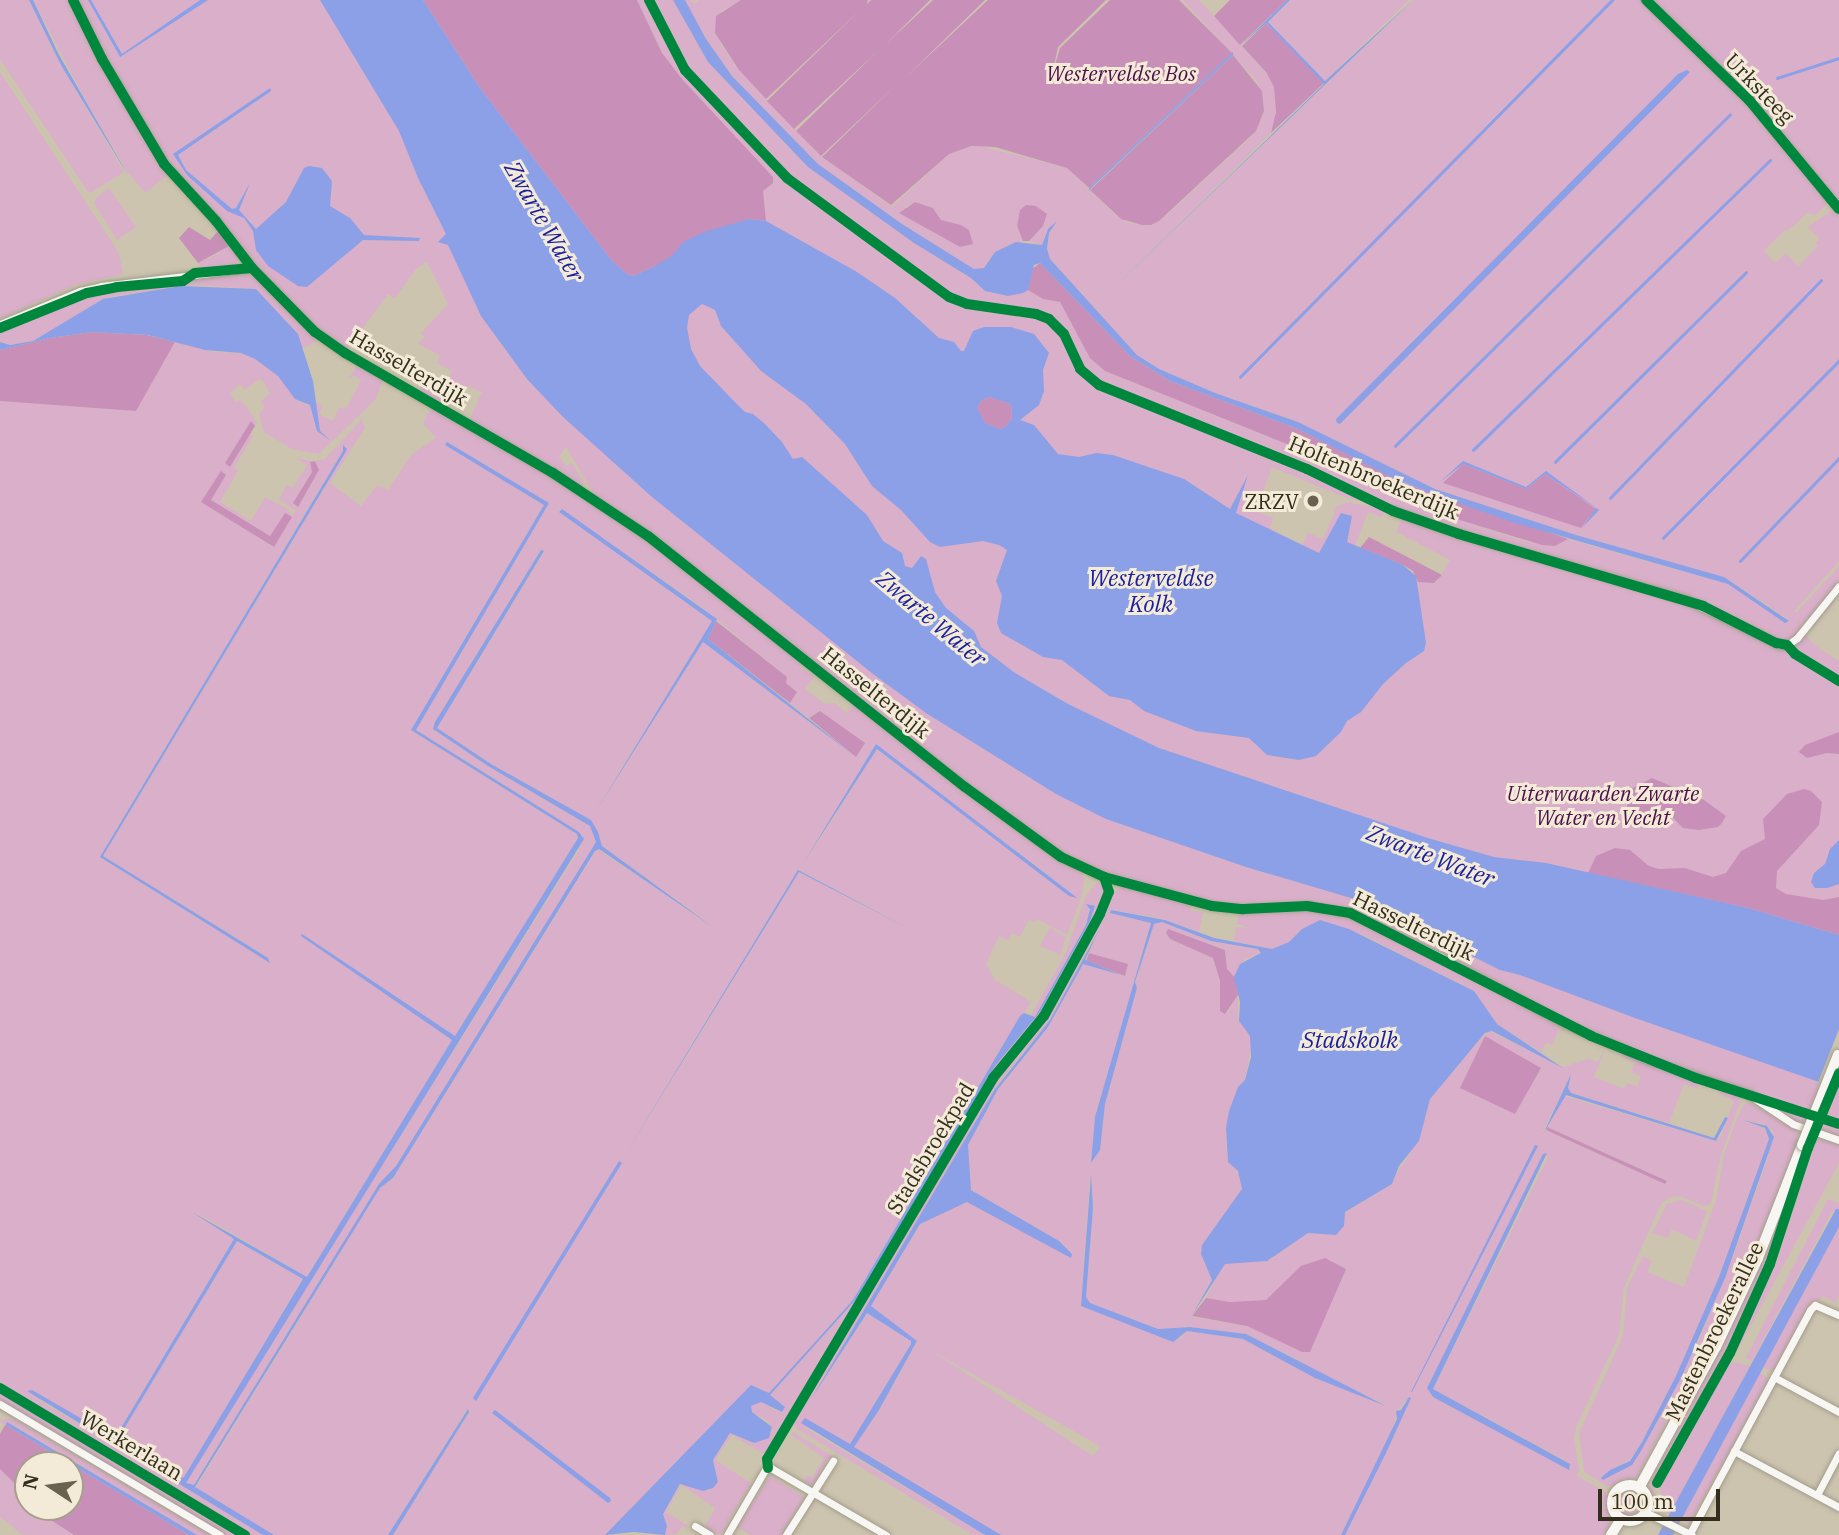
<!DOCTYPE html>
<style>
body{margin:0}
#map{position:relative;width:1839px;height:1535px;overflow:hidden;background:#ccc4af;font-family:"IBM Plex Serif",serif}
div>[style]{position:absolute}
.green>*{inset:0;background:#daafca}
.round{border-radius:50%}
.forest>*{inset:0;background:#c890b8}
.water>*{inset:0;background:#8ba0e6}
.pier>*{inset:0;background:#ccc4af}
.stream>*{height:2.5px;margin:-1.25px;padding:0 1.25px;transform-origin:1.25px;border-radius:1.25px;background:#8ba0e6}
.roads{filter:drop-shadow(0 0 2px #a39d8c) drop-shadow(0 0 2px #a39d8c)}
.street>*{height:7px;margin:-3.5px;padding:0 3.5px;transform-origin:3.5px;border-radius:3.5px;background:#f7f6f3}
.secondary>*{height:10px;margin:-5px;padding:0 5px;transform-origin:5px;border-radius:5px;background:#f7f6f3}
.secondary>.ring{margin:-5px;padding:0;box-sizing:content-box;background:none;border:10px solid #f7f6f3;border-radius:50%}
.bridges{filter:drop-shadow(0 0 2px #a39d8c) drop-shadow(0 0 2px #a39d8c)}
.secondary-bridge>*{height:10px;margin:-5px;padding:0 5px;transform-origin:5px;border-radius:5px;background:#f7f6f3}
.cycleway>*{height:10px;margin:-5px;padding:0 5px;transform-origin:5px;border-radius:5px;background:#00873e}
.dots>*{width:19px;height:19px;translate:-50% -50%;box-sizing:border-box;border:4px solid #f3ebd7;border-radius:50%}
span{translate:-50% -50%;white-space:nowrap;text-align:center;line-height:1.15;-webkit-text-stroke:6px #f3ebd7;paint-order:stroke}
.park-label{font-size:21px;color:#4d104c;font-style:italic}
.street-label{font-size:21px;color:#332d1d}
.poi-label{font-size:21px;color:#332d1d}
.right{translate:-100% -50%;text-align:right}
.water-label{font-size:23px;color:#1a1f9e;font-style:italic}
.north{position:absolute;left:14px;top:1451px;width:70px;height:70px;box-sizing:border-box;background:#f3ebd7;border:2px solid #a69f8d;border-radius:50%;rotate:283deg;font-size:19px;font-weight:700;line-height:28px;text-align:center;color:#332d1d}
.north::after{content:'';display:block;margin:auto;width:24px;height:32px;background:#696250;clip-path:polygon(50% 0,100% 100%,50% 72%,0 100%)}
.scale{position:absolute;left:1598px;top:1489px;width:122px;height:32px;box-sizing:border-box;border:4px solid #332d1d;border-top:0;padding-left:9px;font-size:21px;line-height:24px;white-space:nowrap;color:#332d1d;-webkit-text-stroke:5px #f3ebd7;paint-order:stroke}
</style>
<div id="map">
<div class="green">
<div style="clip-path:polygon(0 0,29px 0,62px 67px,124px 172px,92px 192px,88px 192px,0 59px)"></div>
<div style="clip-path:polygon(33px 0,71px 0,169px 174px,145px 193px,126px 170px,93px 115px)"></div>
<div style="clip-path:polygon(74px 0,88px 0,119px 57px,90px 0,423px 0,480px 88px,763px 191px,773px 177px,682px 79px,662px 53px,637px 0,647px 0,684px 71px,775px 168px,939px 292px,967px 306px,1044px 318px,1063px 335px,1078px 371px,1098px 386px,1306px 470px,1386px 507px,1344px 497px,1272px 467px,1256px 511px,1273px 518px,1270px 528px,1302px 545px,1308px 533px,1323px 539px,1337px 506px,1348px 502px,1377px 508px,1386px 511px,1381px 517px,1368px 512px,1355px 546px,1432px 582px,1437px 581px,1450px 560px,1397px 532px,1399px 523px,1404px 518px,1687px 601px,1792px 654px,1831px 678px,1839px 683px,1839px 1020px,1815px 1081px,1839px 1089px,1839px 1122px,1715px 1081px,1610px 1041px,1544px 1010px,1433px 950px,1347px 909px,1305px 903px,1216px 904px,1108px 875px,1059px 852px,955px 775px,669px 548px,596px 497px,566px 447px,559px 457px,566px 466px,572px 463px,584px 483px,583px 487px,469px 421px,482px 392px,467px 386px,456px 393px,448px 409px,418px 392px,424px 381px,435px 387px,439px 381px,445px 384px,452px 371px,437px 363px,440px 356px,418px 343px,425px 337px,421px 333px,448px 304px,427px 262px,417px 268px,395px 298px,388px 294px,345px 352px,320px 333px,260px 273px,164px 160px)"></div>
<div style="clip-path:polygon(evenodd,651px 0,673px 0,708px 62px,808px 167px,914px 243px,971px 278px,985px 291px,1008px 296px,1028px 290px,1043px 299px,1060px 302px,1091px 358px,1105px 371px,1317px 456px,1433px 511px,1524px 541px,1555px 546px,1568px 539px,1728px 584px,1787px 623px,1788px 619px,1724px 577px,1576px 535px,1435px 489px,1298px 422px,1215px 393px,1159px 369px,1137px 355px,1050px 259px,1047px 249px,1049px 233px,1058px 221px,1046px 232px,1042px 245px,1029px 241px,1043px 226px,1046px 214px,1020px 210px,1017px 227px,1023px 241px,991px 257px,984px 268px,974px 269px,902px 224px,818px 164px,732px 76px,706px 39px,685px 0,691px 0,694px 4px,699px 0,741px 0,721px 11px,721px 45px,739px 70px,822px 157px,892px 207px,949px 154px,963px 147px,980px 146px,1067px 168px,1114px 214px,1128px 223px,1142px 225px,1167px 215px,1252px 136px,1263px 115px,1264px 102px,1256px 80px,1183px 0,1199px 0,1266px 72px,1274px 87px,1276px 118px,1271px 133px,1100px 302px,1413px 0,1643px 0,1747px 101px,1830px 201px,1816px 215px,1807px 213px,1789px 230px,1785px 230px,1764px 251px,1775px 263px,1786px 253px,1798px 266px,1818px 246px,1815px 243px,1820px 239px,1808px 227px,1831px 211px,1839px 215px,1839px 561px,1794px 611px,1797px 612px,1839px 566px,1839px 583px,1796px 637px,1788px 642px,1779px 642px,1688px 598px,1460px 533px,1405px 513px,1307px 467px,1100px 383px,1081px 368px,1066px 333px,1050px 318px,1037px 312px,968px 302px,950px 295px,788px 176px,687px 68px,651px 0,915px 202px,933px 208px,960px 247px,904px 207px,915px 202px)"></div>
<div style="clip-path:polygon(1290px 0,1409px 0,1325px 81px,1268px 22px)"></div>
<div style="clip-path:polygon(1649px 0,1839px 0,1839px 206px,1783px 136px)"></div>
<div style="clip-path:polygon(0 72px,119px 253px,123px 274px,75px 285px,0 318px)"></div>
<div style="clip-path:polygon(109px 188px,136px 227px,117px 240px,94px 203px,96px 198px)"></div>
<div style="clip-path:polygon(230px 243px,239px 254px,236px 266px,207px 270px,201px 267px,198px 263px,218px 254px)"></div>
<div style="clip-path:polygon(240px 272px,261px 280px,320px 339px,302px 349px,298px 334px,256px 289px,195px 285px,113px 296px,33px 341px,10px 345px,0 342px,0 330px,80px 297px,126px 287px,181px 283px,197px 276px)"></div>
<div style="clip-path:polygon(evenodd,175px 342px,215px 352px,241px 353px,255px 359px,282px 379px,295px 399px,312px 407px,317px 431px,330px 441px,320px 431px,314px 401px,323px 406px,319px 414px,333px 421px,339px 408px,347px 407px,361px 380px,354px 376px,349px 378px,357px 366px,361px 366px,383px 380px,375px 400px,319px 454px,292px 449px,264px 432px,259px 414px,265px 407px,261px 402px,270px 393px,264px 382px,259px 379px,245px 390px,240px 384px,230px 393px,236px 402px,240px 400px,246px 406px,257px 423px,255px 426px,251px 422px,225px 463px,231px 466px,250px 434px,253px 436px,234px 468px,238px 471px,220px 502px,251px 521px,265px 497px,288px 509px,292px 516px,296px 511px,279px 499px,287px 485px,293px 488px,307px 465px,296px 458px,312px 461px,312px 471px,293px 503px,298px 507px,319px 470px,315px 461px,325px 459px,362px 419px,365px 428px,330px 483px,361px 506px,377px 485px,388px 490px,411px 455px,436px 438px,423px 423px,432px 406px,531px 463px,647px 539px,802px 661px,800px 668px,815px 676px,805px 689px,825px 704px,835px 703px,847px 713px,854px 703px,1031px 840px,1080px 871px,1084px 878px,1082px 895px,1067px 935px,1038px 919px,1034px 922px,1029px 920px,1020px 937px,1012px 933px,1008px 940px,999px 936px,986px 964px,995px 980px,1031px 1002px,853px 1300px,769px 1393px,751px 1386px,605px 1535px,393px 1535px,469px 1412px,467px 1409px,388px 1535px,274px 1535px,195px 1489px,380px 1188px,393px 1178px,597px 849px,713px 926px,602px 846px,591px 820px,491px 764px,437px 728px,544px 552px,541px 550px,435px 722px,433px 729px,488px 766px,590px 826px,596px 842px,396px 1166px,381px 1182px,194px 1485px,191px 1487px,185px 1481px,581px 847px,583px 836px,579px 832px,416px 730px,549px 503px,447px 442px,446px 445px,544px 505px,411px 730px,577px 834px,578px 838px,455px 1036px,302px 935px,452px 1040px,307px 1277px,194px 1211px,234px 1239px,115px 1438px,32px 1396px,146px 1464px,148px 1460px,118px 1439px,237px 1241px,303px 1279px,184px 1477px,180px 1479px,156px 1464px,153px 1468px,263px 1535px,225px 1535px,0 1401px,0 401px,136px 411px,175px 342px,345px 447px,345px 453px,103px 856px,268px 958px,270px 963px,100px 857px,345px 447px,175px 342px,226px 475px,211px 500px,270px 537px,284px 513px,273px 547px,202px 502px,226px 475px,175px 342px,560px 509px,699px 605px,787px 677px,786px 683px,797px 692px,790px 703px,809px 718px,814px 713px,856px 756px,703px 642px,596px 810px,712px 621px,559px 512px,560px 509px,175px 342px,875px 745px,1031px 862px,1077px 898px,877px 749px,805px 862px,875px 745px,175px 342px,798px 870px,906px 926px,799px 872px,627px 1153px,798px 870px,175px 342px,620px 1161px,622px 1163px,480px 1393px,473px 1399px,620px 1161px)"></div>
<div style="clip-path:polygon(1804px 634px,1817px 647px,1839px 661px,1839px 679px,1796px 653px,1795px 646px)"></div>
<div style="clip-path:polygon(1103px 881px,1107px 893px,1098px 913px,1043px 1015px,992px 1077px,767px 1456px,732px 1435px,715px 1460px,751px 1483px,720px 1535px,704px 1528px,715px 1508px,682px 1485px,666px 1512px,688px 1526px,686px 1529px,682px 1526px,677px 1534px,665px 1535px,667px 1526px,663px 1514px,680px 1486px,685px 1484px,708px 1491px,718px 1482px,713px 1460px,730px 1433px,754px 1443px,773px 1432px,768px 1421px,752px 1412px,751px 1406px,761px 1402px,779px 1412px,784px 1407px,770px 1395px,859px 1296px,995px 1066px,1040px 1012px,1090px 921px,1095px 907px,1090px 908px,1086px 925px,1035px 1017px,1030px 1017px,1065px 954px,1086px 896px,1095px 884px)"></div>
<div style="clip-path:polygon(evenodd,1125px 885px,1191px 904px,1190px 911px,1203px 912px,1199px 932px,1160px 918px,1111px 910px,1110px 913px,1151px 923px,1095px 1117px,1091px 1163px,1100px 1150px,1105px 1104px,1137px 988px,1135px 982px,1154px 924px,1162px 922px,1211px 941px,1258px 949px,1261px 953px,1244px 960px,1234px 977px,1227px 969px,1226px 953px,1222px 948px,1166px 931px,1170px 939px,1213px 958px,1220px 981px,1220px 1011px,1225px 1014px,1228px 1012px,1238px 995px,1238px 1016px,1250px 1036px,1251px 1046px,1245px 1080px,1238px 1087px,1226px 1128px,1227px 1157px,1242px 1179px,1242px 1189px,1202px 1245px,1201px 1254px,1212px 1280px,1191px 1317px,1247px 1326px,1302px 1352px,1292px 1275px,1266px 1300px,1230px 1302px,1206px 1298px,1222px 1266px,1230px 1262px,1267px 1261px,1308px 1233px,1328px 1234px,1346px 1212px,1387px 1187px,1410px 1154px,1430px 1099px,1454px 1067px,1489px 1031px,1563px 1067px,1588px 1059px,1598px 1062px,1606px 1047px,1594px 1077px,1624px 1089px,1627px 1083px,1637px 1086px,1641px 1076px,1631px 1072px,1635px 1063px,1622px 1057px,1624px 1053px,1698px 1082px,1698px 1089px,1684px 1084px,1669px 1123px,1571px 1093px,1568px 1088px,1571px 1074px,1542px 1133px,1546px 1130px,1665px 1184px,1666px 1181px,1547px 1127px,1564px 1096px,1716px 1141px,1720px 1138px,1734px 1101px,1718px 1093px,1724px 1090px,1737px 1095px,1740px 1102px,1720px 1158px,1711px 1203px,1705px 1206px,1679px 1196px,1670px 1197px,1661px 1204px,1624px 1287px,1619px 1335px,1576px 1427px,1574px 1439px,1579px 1470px,1577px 1476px,1604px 1491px,1609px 1498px,1610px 1523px,1604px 1535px,1345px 1535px,1395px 1434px,1409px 1397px,1398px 1410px,1391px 1434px,1341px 1535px,1001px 1535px,854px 1447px,879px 1410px,917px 1342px,871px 1306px,920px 1224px,934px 1215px,967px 1202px,973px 1203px,1071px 1257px,1059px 1241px,971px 1190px,968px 1145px,998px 1089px,1048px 1027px,1083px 964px,1125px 976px,1128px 964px,1089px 953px,1098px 930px,1050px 1020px,1000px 1081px,810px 1401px,867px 1313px,911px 1341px,911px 1344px,850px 1444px,802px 1426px,985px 1535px,973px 1535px,794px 1427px,793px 1420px,995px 1079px,1046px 1017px,1110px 894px,1125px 885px,1545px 1153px,1548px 1157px,1433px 1389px,1570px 1463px,1569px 1469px,1433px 1397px,1427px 1388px,1545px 1153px,1125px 885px,1090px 1175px,1093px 1208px,1086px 1297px,1090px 1303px,1158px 1329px,1190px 1327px,1246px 1334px,1298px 1360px,1323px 1376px,1384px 1404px,1315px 1378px,1243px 1339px,1187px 1331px,1181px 1338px,1081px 1306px,1090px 1175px,1125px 885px,930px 1350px,1100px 1446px,1100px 1447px,1093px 1456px,930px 1350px)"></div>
<div style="clip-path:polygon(1307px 909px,1332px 911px,1352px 917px,1561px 1025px,1552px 1045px,1546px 1042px,1541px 1052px,1497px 1024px,1474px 991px,1364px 935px,1302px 929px,1289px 942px,1272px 949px,1234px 941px,1236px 927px,1250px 928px,1237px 924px,1239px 911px)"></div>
<div style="clip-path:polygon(1050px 928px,1066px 937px,1060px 955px,1040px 946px)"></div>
<div style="clip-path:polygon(1757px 1100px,1839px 1127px,1839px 1136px,1798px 1124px)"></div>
<div style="clip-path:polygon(evenodd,1750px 1103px,1799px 1131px,1795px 1142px,1798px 1144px,1737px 1293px,1680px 1406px,1672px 1410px,1637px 1477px,1615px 1486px,1606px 1486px,1584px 1471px,1579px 1433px,1623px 1336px,1627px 1288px,1643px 1256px,1652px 1261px,1647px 1272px,1684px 1287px,1716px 1200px,1724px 1155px,1737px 1118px,1744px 1104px,1750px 1103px,1743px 1120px,1764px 1124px,1773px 1131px,1767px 1160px,1734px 1254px,1699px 1340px,1660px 1418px,1632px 1465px,1604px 1480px,1610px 1470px,1629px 1461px,1642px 1442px,1676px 1376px,1719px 1277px,1769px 1139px,1764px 1128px,1743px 1120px)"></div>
<div style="clip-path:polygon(1816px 1139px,1839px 1143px,1839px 1163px,1736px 1353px,1736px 1347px,1775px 1266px)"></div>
<div style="clip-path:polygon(1801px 1161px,1769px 1264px,1728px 1353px,1654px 1486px,1656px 1508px,1649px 1496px,1652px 1478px,1728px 1334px,1762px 1261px)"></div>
<div style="clip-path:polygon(1828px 1199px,1839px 1203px,1839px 1209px,1832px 1212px,1752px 1361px,1746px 1358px)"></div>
<div style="clip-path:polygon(1681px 1200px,1707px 1211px,1696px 1241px,1672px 1229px,1667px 1238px,1652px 1233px,1667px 1204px)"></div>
<div style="clip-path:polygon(1839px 1227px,1839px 1295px,1836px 1303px,1822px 1296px,1818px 1301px,1811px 1302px,1775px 1368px,1768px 1370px,1763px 1367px)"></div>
<div style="clip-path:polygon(1729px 1361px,1750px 1366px,1670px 1514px,1662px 1510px,1660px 1487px,1663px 1477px)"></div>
<div style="clip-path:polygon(1760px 1372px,1769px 1380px,1689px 1524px,1681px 1520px)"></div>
<div style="clip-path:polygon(2px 1419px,14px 1419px,211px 1535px,197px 1535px,8px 1422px,6px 1425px,0 1422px)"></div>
<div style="clip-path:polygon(793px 1432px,834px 1457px,832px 1460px,828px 1458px,813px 1486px,804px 1481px,807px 1475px,812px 1478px,824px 1458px,791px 1435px)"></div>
<div style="clip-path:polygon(0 1469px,28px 1497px,28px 1507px,37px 1507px,46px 1517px,74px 1535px,23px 1535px,0 1517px)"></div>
<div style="clip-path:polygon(770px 1476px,804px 1497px,782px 1535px,751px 1535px,737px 1527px)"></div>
<div class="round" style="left:1617px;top:1490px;width:24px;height:24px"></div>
</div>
<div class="forest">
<div style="clip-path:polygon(423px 0,637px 0,662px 53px,682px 79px,773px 177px,773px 183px,763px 191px,766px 221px,749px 219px,653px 267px,633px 276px,627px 274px,612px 261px,480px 88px)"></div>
<div style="clip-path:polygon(741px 0,868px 0,867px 4px,871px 0,930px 0,886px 44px,933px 0,985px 0,905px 78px,988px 0,1106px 0,1058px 47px,1052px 75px,1060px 48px,1110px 0,1179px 0,1232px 53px,1089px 188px,1067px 168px,995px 147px,971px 146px,949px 154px,891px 205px,822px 157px,897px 84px,821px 156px,796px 131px,879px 50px,794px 129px,767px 101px,860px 10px,766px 99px,739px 70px,715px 33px,716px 16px)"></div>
<div style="clip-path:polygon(1230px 0,1287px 0,1240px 45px,1214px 16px)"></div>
<div style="clip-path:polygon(1266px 23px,1324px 83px,1271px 133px,1276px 112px,1274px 87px,1266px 72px,1242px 46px)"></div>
<div style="clip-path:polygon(1233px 55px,1262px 91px,1264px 111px,1256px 131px,1159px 221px,1151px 225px,1142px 225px,1121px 219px,1090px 190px)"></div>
<div style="clip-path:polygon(915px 202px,933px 208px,941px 220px,961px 225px,969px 230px,973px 244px,960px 247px,899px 213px)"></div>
<div style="clip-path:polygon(1026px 205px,1036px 206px,1047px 214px,1043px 226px,1029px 241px,1023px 241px,1017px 226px,1020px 210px)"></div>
<div style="clip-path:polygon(189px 227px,210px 240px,220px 229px,229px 246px,198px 263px,179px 238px)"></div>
<div style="clip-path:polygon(1040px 263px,1130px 356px,1170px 381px,1298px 429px,1409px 485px,1568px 539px,1555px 546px,1542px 545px,1450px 517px,1317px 456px,1105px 371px,1090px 358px,1060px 302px,1043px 299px,1028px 290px,1032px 269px)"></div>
<div style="clip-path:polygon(92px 332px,147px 335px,175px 342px,136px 411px,0 401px,0 350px,50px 338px)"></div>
<div style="clip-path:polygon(989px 397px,1011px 404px,1012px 419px,1006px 426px,1000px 429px,984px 423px,977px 408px,981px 401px)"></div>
<div style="clip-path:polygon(251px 421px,255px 426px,230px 467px,225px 463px)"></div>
<div style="clip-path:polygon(315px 461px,319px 470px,298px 507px,293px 503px,312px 472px,310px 462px)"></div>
<div style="clip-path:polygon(1463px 464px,1526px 489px,1545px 474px,1596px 509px,1581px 528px,1443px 483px)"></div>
<div style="clip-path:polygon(221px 471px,226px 475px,211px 500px,270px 536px,285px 513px,292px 517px,274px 547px,201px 502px)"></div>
<div style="clip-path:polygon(1369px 537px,1442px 575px,1434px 583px,1418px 582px,1413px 571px,1403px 565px,1360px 548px)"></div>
<div style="clip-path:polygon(716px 621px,787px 677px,786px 683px,797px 692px,790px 703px,708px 639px)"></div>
<div style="clip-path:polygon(820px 711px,865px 743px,856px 757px,809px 718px)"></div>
<div style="clip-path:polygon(1839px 732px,1839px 754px,1827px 753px,1807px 758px,1799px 752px,1805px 745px)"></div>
<div style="clip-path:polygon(1652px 778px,1704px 800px,1726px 816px,1722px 823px,1718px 827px,1699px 830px,1683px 828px,1665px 810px,1644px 816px,1634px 813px,1627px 806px,1631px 789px)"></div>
<div style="clip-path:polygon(1804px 789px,1811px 791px,1822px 802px,1819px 825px,1777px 871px,1776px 888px,1786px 894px,1823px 900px,1839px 897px,1839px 935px,1748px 908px,1588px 873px,1596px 856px,1615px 848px,1630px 850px,1649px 866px,1659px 869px,1685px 868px,1713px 877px,1726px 873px,1741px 851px,1765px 839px,1763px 819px,1787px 794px)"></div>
<div style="clip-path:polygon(1168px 929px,1225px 950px,1227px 969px,1237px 980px,1238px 995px,1225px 1014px,1220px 1011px,1220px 981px,1213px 958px,1170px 939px,1166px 933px)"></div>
<div style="clip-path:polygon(1089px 953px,1128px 964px,1125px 976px,1086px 961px)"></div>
<div style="clip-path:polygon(1485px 1036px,1541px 1068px,1515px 1114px,1460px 1088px)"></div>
<div style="clip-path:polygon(1547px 1127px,1667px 1181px,1665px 1184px,1546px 1130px)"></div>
<div style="clip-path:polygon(1325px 1258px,1346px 1269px,1310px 1352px,1302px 1352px,1247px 1326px,1192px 1316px,1206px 1298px,1230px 1302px,1266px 1300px,1301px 1266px)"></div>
<div style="clip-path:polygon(5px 1425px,6px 1425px,189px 1535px,74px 1535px,46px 1517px,37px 1507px,70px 1507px,70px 1465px,28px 1465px,28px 1497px,0 1469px,0 1434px)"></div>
</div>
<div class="water">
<div style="clip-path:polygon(29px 0,33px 0,58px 53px,129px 177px,62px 67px)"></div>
<div style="clip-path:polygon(88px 0,91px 0,122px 54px,200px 0,208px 0,120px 57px)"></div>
<div style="clip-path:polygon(evenodd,320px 0,423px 0,480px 88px,612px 261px,627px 274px,633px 276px,653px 267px,672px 256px,683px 242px,704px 232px,749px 219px,766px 221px,857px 272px,895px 298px,939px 338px,954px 342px,961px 351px,964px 351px,973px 331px,984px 327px,1011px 327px,1034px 334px,1049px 353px,1043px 370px,1044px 391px,1039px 405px,1020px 420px,1034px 425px,1058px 454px,1079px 457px,1096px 453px,1113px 455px,1184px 479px,1230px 509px,1248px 475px,1236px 513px,1319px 553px,1341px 513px,1352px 516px,1347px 542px,1403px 565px,1416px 576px,1426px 643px,1424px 651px,1406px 663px,1383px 684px,1361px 712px,1347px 721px,1341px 732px,1316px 756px,1299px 760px,1267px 755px,1249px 738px,1196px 731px,1144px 711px,1130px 700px,1109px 696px,1062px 660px,1043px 657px,1001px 633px,997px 623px,1002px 596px,996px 581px,1007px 550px,999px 545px,983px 541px,940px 547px,930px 542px,901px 510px,872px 486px,845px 444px,806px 404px,761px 371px,721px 326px,715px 310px,702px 304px,689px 315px,687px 328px,691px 349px,700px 366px,730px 397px,745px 412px,753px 414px,764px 423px,782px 442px,793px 459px,802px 457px,867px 515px,883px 541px,902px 553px,905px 566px,912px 568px,921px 556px,926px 559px,935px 592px,946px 608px,974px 631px,981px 647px,1015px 673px,1068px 704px,1159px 748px,1431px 839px,1494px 857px,1546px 863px,1748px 908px,1839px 935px,1839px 1089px,1635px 1018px,1520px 975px,1500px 970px,1361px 901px,1246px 867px,1106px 819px,1056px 794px,926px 713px,873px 674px,652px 497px,563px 417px,527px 379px,481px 316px,448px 245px,438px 242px,446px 234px,418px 178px,399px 131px,320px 0,989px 397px,1011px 404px,1012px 419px,1006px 426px,1000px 429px,985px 423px,977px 408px,981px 401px,989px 397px)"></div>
<div style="clip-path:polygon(673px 0,685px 0,706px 39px,732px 76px,818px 164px,902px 224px,974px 269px,984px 268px,995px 252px,1016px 242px,1042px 245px,1048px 229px,1057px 221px,1049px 233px,1047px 249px,1050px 259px,1137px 355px,1159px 369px,1215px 393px,1298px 422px,1435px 489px,1576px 535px,1724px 577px,1789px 621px,1785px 623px,1728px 584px,1512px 522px,1438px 496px,1391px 477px,1298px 429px,1170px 381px,1130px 356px,1040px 263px,1034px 265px,1028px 290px,1023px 293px,1008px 296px,985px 291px,971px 278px,914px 243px,808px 167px,708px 62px)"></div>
<div style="clip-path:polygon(1287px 0,1290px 0,1268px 22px,1325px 81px,1413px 0,1099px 302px,1324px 84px,1266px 23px,1240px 46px)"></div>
<div style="clip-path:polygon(1233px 52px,1233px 55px,1089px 190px,1089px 188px)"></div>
<div style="clip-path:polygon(1687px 70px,1690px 72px,1340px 424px,1337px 423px,1336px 419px,1678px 74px)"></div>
<div style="clip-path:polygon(270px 88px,271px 91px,178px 155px,186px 170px,232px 209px,236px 208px,250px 183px,239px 210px,256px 229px,286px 202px,304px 168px,309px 166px,322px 168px,332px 181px,330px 206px,350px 218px,364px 235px,420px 238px,419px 241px,363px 240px,307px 287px,298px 286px,268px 266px,256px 250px,253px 231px,244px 218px,227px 211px,187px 175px,173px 154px)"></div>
<div style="clip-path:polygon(181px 286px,256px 289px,298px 334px,313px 381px,320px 431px,331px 441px,317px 431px,310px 405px,295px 399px,278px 376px,255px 359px,241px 353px,205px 350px,148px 335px,92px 332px,50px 338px,0 350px,0 342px,10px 345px,33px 341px,103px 299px)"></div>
<div style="clip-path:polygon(447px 442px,549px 503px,416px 730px,579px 832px,584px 839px,186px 1483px,194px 1485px,379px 1184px,396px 1166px,596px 842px,590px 826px,488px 766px,433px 729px,435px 722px,541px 550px,544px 551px,437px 728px,491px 764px,591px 820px,598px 832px,602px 846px,713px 927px,599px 849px,595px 851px,393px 1178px,380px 1188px,195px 1487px,274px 1535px,263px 1535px,153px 1468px,155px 1464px,180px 1479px,184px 1477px,303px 1279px,237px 1241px,118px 1439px,148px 1460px,146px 1464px,27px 1391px,32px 1390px,115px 1438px,234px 1239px,192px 1212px,307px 1277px,452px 1040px,301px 936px,302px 934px,455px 1036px,578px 838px,577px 834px,411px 730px,544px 505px,445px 445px)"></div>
<div style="clip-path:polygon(343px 445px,347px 449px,345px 453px,103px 856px,268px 958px,270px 963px,100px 857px,343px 451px)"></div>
<div style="clip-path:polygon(1463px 461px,1526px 487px,1546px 471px,1599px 510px,1582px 528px,1596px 508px,1545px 474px,1526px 489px,1463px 464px,1440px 482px)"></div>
<div style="clip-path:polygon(562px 509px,717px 619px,708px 639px,855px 756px,703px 642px,596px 811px,712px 621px,559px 512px)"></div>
<div style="clip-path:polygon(876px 744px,1076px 897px,1077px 898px,1069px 896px,877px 749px,804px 862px)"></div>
<div style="clip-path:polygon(1839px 840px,1839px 884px,1827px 888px,1815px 888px,1811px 882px,1814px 873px,1825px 864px,1830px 849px)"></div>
<div style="clip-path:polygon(798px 870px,906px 927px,799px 872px,625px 1155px)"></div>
<div style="clip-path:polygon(1086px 904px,1095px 906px,1090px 921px,1040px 1012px,995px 1066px,859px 1296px,770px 1395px,785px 1407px,782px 1412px,761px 1402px,751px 1406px,752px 1412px,772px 1427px,769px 1438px,754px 1443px,730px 1433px,713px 1460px,718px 1482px,713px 1488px,703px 1491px,680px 1484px,663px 1514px,667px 1526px,665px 1535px,634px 1532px,605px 1535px,751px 1385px,769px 1393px,853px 1300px,1020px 1016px,1024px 1013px,1035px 1017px,1086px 925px,1090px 909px)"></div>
<div style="clip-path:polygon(1111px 910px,1165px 920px,1214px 938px,1272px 949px,1289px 942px,1302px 929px,1320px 920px,1349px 929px,1474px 991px,1497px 1024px,1563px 1068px,1492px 1031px,1485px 1033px,1430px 1099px,1419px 1141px,1399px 1166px,1392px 1184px,1345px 1212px,1344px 1226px,1336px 1235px,1308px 1233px,1267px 1261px,1225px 1264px,1191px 1317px,1212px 1280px,1201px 1254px,1202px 1245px,1242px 1189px,1238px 1171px,1228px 1162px,1226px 1128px,1229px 1111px,1238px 1087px,1245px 1080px,1251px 1057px,1250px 1036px,1239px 1021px,1240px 1002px,1234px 977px,1240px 964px,1261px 953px,1258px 949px,1211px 941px,1162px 922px,1154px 924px,1135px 982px,1137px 988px,1105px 1104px,1100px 1150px,1091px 1163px,1095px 1117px,1151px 923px,1110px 913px)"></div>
<div style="clip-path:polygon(1099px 930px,1085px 960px,1121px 975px,1083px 964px,1048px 1027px,998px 1089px,968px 1145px,971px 1190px,1059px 1241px,1072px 1254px,1071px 1258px,967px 1202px,920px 1224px,871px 1306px,917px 1341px,879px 1410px,854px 1447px,1001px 1535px,985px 1535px,801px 1423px,805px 1418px,850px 1444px,911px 1344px,911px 1341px,867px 1313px,810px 1401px,995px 1089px,1050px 1020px)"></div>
<div style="clip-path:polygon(1571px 1074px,1568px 1088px,1571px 1093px,1714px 1138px,1725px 1117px,1728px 1118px,1716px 1141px,1566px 1095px,1543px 1134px)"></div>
<div style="clip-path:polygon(1743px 1120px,1767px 1126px,1774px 1137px,1725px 1278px,1681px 1378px,1641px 1451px,1632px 1465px,1603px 1480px,1601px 1478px,1610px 1470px,1630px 1461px,1642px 1442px,1676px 1376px,1719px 1277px,1769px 1139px,1765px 1128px)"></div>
<div style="clip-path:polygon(1535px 1145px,1538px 1146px,1412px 1392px,1411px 1392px)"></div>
<div style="clip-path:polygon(1547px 1153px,1433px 1389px,1570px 1464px,1569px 1470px,1433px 1397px,1427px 1388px,1543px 1154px)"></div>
<div style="clip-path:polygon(619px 1161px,622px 1163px,476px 1401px,473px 1398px)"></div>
<div style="clip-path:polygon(1091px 1174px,1093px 1208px,1086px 1297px,1090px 1303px,1158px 1329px,1190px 1327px,1246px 1334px,1386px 1406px,1315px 1378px,1243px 1339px,1187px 1331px,1173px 1342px,1081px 1306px)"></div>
<div style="clip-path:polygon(1836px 1209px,1839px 1209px,1839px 1227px,1681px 1520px,1673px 1535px,1658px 1535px)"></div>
<div style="clip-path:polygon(1409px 1397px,1411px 1398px,1386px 1453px,1345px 1535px,1341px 1535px,1397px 1419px,1396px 1411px,1401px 1410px)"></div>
<div style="clip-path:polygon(468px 1409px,469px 1412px,393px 1535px,388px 1535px)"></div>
<div style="clip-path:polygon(495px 1410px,610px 1498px,611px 1501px,608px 1503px,492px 1413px)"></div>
<div style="clip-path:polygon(7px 1422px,197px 1535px,189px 1535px,6px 1425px)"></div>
</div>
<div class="pier">
<div style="clip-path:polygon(1839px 1029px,1839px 1086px,1837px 1092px,1817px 1085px)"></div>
</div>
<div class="stream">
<div style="left:1777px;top:78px;width:65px;rotate:-17.9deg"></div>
<div style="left:1240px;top:377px;width:530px;rotate:-45.38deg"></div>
<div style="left:1395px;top:446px;width:471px;rotate:-44.7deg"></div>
<div style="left:1473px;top:450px;width:415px;rotate:-44.3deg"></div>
<div style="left:1555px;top:462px;width:269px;rotate:-44.8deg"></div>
<div style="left:1610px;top:498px;width:303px;rotate:-45.9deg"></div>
<div style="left:1663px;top:538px;width:250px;rotate:-45.2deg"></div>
<div style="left:1740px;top:561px;width:143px;rotate:-46.1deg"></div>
</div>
<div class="roads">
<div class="street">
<div style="left:73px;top:0;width:66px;rotate:63.8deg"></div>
<div style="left:102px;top:59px;width:122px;rotate:59.4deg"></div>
<div style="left:164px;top:164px;width:77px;rotate:47.6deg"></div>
<div style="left:216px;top:221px;width:59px;rotate:52.5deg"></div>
<div style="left:252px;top:268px;width:90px;rotate:45.5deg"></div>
<div style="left:315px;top:332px;width:37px;rotate:35deg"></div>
<div style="left:345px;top:353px;width:240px;rotate:30deg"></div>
<div style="left:553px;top:473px;width:114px;rotate:33.6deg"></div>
<div style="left:648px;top:536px;width:404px;rotate:38.4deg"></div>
<div style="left:965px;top:787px;width:119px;rotate:36.1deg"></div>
<div style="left:1061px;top:857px;width:47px;rotate:24.9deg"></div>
<div style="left:1104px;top:877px;width:112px;rotate:15deg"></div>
<div style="left:1212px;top:906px;width:31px;rotate:6deg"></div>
<div style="left:1243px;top:909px;width:64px;rotate:-2.7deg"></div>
<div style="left:1307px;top:906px;width:44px;rotate:9.2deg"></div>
<div style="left:1350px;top:913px;width:101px;rotate:25.8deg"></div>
<div style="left:1441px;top:957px;width:143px;rotate:28.4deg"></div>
<div style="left:1567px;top:1025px;width:88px;rotate:23.4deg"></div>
<div style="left:1648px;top:1060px;width:106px;rotate:18.8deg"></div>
<div style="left:1748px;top:1094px;width:54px;rotate:33.7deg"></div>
<div style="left:1793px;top:1124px;width:49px;rotate:19.2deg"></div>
<div style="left:1646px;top:0;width:144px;rotate:44.2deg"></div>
<div style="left:1749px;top:100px;width:141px;rotate:50.5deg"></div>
<div style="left:0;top:324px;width:87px;rotate:-22.4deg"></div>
<div style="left:80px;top:291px;width:22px;rotate:-13deg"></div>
<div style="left:101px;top:286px;width:152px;rotate:-6.8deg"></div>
<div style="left:1393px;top:511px;width:70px;rotate:19.2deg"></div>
<div style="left:1459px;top:534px;width:237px;rotate:16.1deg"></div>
<div style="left:1687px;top:600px;width:103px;rotate:25.8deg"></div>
<div style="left:1780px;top:645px;width:7px"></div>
<div style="left:1787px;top:645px;width:12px;rotate:-35deg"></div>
<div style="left:1797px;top:638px;width:67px;rotate:-51.1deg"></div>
<div style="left:1774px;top:1377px;width:74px;rotate:28.3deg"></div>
<div style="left:0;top:1404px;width:256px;rotate:30.8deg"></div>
<div style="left:1734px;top:1451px;width:119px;rotate:28.1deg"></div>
<div style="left:1817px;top:1495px;width:47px;rotate:-62.4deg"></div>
<div style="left:1645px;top:1512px;width:52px;rotate:26.1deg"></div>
<div style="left:695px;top:1526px;width:17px;rotate:31deg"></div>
<div style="left:727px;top:1535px;width:75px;rotate:-59.7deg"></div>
<div style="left:765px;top:1470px;width:6px;rotate:-18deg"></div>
<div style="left:771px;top:1468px;width:133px;rotate:30.2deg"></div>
<div style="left:786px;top:1535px;width:88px;rotate:-57.6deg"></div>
<div style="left:1689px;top:1535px;width:255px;rotate:-61.7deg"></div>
<div style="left:1810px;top:1310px;width:7px;rotate:-45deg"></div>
<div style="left:1815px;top:1305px;width:26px;rotate:23deg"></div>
</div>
<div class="secondary">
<div class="ring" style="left:1612px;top:1485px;width:26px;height:26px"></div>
<div style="left:1639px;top:1488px;width:161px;rotate:-61.4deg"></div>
<div style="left:1716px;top:1347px;width:98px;rotate:-64.7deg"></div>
<div style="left:1758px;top:1258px;width:121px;rotate:-68.7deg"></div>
<div style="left:1611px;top:1535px;width:19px;rotate:-58deg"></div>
</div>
</div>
<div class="bridges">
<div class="secondary-bridge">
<div style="left:1802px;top:1145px;width:97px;rotate:-68.2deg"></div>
</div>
</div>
<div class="cycleway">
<div style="left:73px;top:0;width:66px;rotate:63.8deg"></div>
<div style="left:102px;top:59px;width:122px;rotate:59.4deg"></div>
<div style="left:164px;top:164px;width:77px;rotate:47.6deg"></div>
<div style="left:216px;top:221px;width:59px;rotate:52.5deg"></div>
<div style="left:252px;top:268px;width:90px;rotate:45.5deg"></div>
<div style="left:315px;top:332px;width:37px;rotate:35deg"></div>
<div style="left:345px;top:353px;width:240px;rotate:30deg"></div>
<div style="left:553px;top:473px;width:114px;rotate:33.6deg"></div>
<div style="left:648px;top:536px;width:404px;rotate:38.4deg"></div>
<div style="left:965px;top:787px;width:119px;rotate:36.1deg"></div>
<div style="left:1061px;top:857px;width:47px;rotate:24.9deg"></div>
<div style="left:1104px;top:877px;width:112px;rotate:15deg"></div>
<div style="left:1212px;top:906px;width:31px;rotate:6deg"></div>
<div style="left:1243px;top:909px;width:64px;rotate:-2.7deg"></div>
<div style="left:1307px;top:906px;width:44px;rotate:9.2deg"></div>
<div style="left:1350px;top:913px;width:271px;rotate:27deg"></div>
<div style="left:1591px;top:1036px;width:113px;rotate:21.8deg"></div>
<div style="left:1696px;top:1078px;width:150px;rotate:17.8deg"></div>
<div style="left:649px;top:0;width:79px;rotate:62.8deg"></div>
<div style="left:685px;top:70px;width:149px;rotate:46.6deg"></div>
<div style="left:787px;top:178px;width:201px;rotate:36.3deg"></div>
<div style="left:949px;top:297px;width:19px;rotate:21deg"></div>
<div style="left:967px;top:304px;width:70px;rotate:8.2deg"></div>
<div style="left:1036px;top:314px;width:14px;rotate:21deg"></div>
<div style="left:1049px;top:319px;width:21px;rotate:45deg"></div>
<div style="left:1064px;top:334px;width:38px;rotate:65deg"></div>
<div style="left:1080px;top:369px;width:25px;rotate:40deg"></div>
<div style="left:1099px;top:385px;width:224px;rotate:22deg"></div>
<div style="left:1307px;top:469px;width:96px;rotate:26deg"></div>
<div style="left:1393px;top:511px;width:70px;rotate:19.2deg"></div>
<div style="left:1459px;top:534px;width:254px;rotate:16.4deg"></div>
<div style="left:1703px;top:606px;width:82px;rotate:26.9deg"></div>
<div style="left:1776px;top:643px;width:11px;rotate:10deg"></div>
<div style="left:1787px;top:645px;width:12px;rotate:48deg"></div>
<div style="left:1795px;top:654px;width:52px;rotate:31.5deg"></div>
<div style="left:1646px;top:0;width:144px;rotate:44.2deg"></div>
<div style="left:1749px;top:100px;width:141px;rotate:50.5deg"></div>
<div style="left:0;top:328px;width:94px;rotate:-21.9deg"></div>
<div style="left:87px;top:293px;width:31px;rotate:-11deg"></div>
<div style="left:117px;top:287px;width:66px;rotate:-5.2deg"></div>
<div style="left:183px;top:281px;width:14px;rotate:-34deg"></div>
<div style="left:195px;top:273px;width:57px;rotate:-5deg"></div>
<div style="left:0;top:1388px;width:286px;rotate:31deg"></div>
<div style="left:768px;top:1468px;width:9px;rotate:-96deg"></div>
<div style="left:767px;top:1459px;width:443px;rotate:-59.3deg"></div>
<div style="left:993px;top:1078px;width:80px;rotate:-50.6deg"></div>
<div style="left:1044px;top:1016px;width:116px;rotate:-61.2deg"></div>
<div style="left:1100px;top:914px;width:24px;rotate:-68deg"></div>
<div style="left:1109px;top:892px;width:16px;rotate:-108deg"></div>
<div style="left:1657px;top:1483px;width:149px;rotate:-60.7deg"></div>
<div style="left:1730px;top:1353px;width:98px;rotate:-65.8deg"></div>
<div style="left:1770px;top:1264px;width:122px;rotate:-71.9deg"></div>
<div style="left:1808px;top:1148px;width:81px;rotate:-67.5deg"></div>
</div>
<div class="dots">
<div style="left:1313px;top:501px;background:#696250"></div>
</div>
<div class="park-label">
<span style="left:1121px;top:73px">Westerveldse Bos</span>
<span style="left:1603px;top:805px">Uiterwaarden Zwarte<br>Water en Vecht</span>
</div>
<div class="street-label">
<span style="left:1760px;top:88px;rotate:46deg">Urksteeg</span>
<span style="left:409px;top:367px;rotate:30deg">Hasselterdijk</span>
<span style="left:1374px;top:477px;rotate:23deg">Holtenbroekerdijk</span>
<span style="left:876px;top:692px;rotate:39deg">Hasselterdijk</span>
<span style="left:1414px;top:925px;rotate:26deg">Hasselterdijk</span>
<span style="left:930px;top:1148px;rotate:-59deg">Stadsbroekpad</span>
<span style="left:1714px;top:1331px;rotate:-64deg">Mastenbroekerallee</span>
<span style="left:132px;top:1445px;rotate:31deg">Werkerlaan</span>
</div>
<div class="poi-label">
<span class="right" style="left:1299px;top:501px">ZRZV</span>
</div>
<div class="water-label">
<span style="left:545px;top:221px;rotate:60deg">Zwarte Water</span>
<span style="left:1151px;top:590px">Westerveldse<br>Kolk</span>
<span style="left:932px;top:618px;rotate:40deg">Zwarte Water</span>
<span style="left:1431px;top:855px;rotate:21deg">Zwarte Water</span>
<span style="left:1350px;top:1039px">Stadskolk</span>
</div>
<div class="north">N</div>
<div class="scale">100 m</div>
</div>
